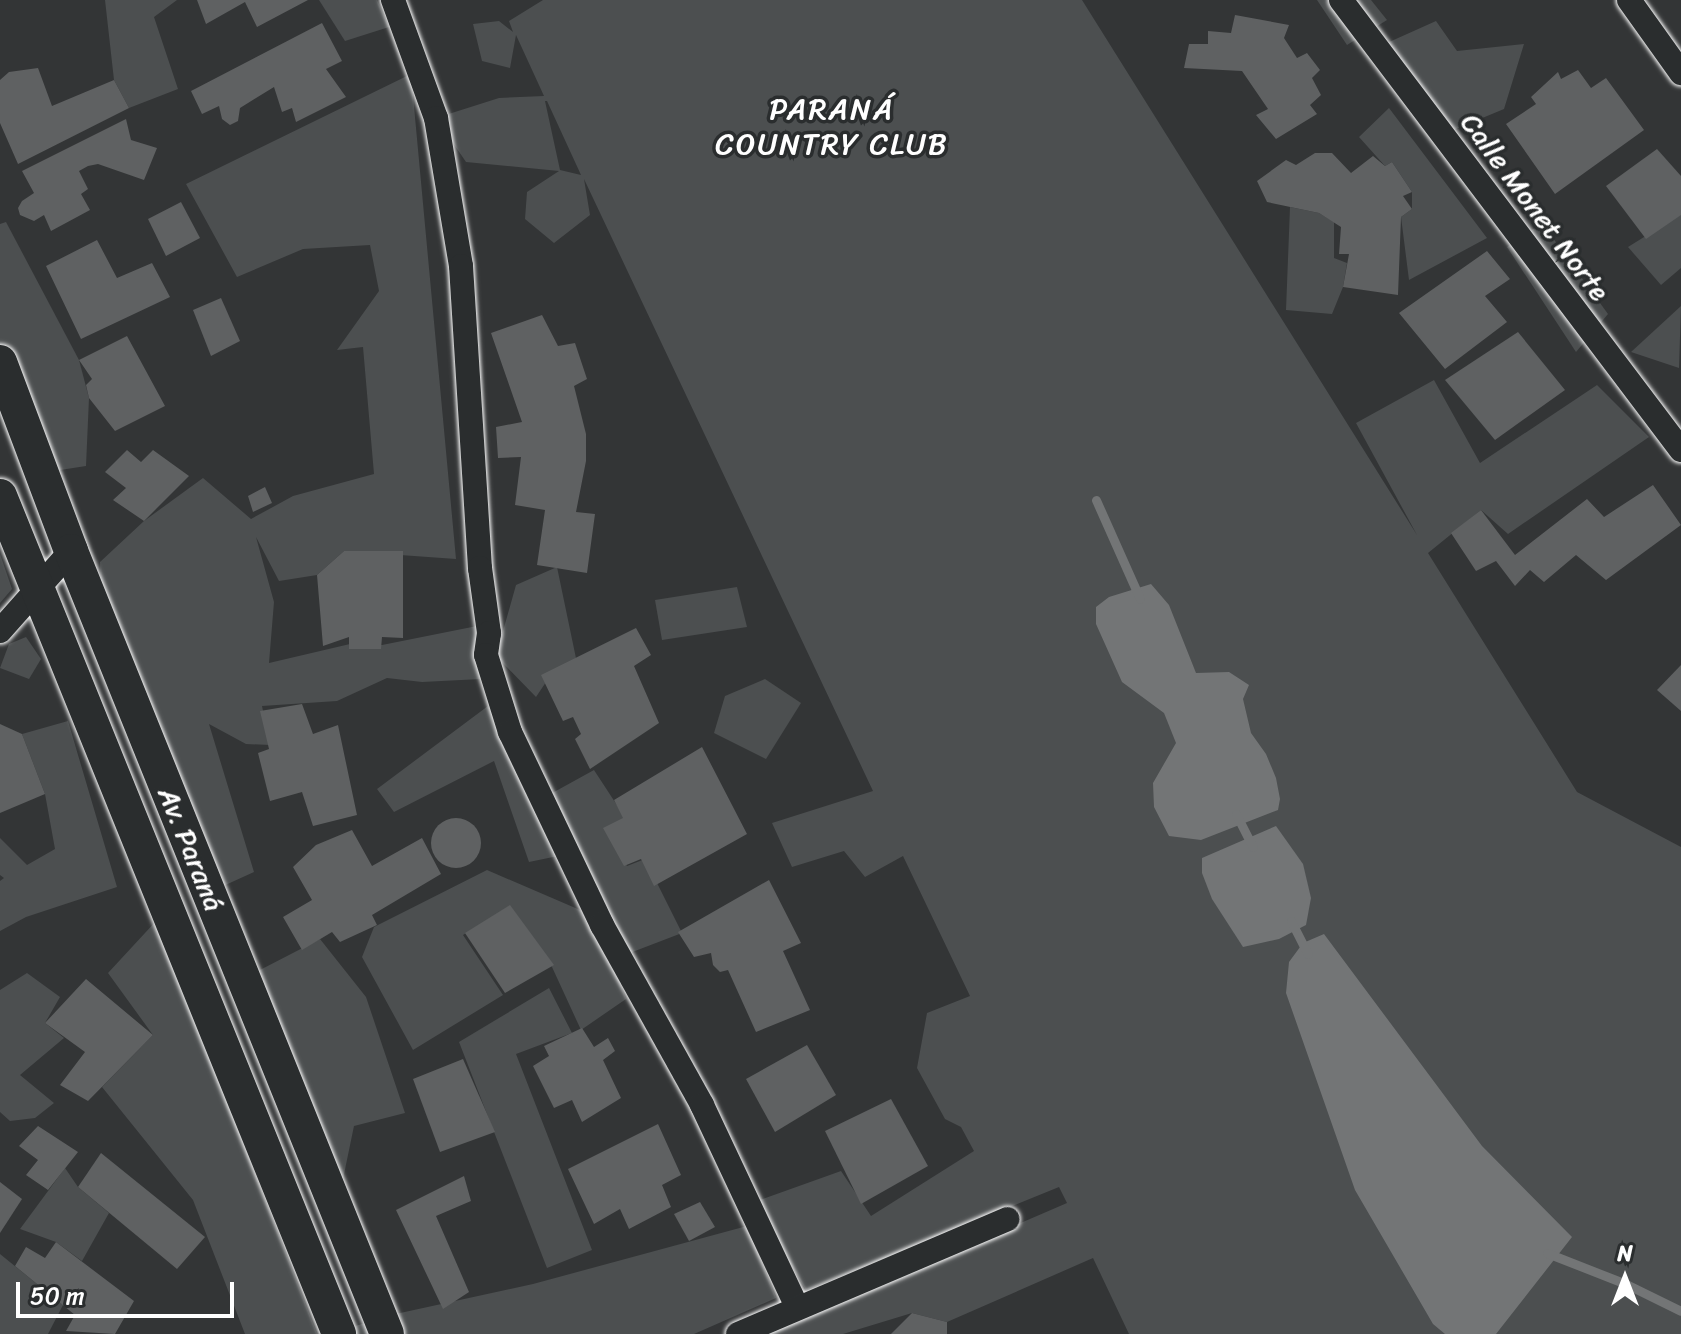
<!DOCTYPE html>
<meta charset="utf-8">
<style>
body{margin:0}
#map{position:relative;width:1681px;height:1334px;overflow:hidden;background:#333536;font-family:Sriracha,sans-serif}
div>[style]{position:absolute}
.green>*{inset:0;background:#4c4f50}
.water>*{inset:0;background:#737576}
.stream>*{height:9px;margin:-4.5px;padding:0 4.5px;transform-origin:4.5px;border-radius:4.5px;background:#737576}
.building>*{inset:0;background:#5f6162}
.round{border-radius:50%}
.roads{filter:drop-shadow(0 0 2px #fff) drop-shadow(0 0 2px #fff)}
.street>*{height:24px;margin:-12px;padding:0 12px;transform-origin:12px;border-radius:12px;background:#2a2d2e}
.secondary>*{height:34px;margin:-17px;padding:0 17px;transform-origin:17px;border-radius:17px;background:#2a2d2e}
span{translate:-50% -50%;white-space:nowrap;text-align:center;line-height:1.15;-webkit-text-stroke:7px #2a2d2e;paint-order:stroke}
.street-label{font-size:28px;color:#fff}
.neighbourhood-label{font-size:30px;color:#fff;letter-spacing:2px}
.north{position:absolute;left:1585px;top:1238px;width:80px;height:80px;-webkit-text-stroke:6px #2a2d2e;paint-order:stroke;rotate:0deg;font-size:22px;font-weight:700;line-height:32px;text-align:center;color:#fff}
.north::after{content:'';display:block;margin:auto;width:28px;height:36px;background:#fff;clip-path:polygon(50% 0,100% 100%,50% 72%,0 100%)}
.scale{position:absolute;left:16px;top:1282px;width:218px;height:36px;box-sizing:border-box;border:4px solid #fff;border-top:0;padding-left:10px;font-size:24px;line-height:28px;white-space:nowrap;color:#fff;-webkit-text-stroke:6px #2a2d2e;paint-order:stroke}
</style>
<div id="map">
<div class="green">
<div style="clip-path:polygon(105px 0,177px 0,154px 17px,178px 89px,129px 108px,114px 80px)"></div>
<div style="clip-path:polygon(319px 0,377px 0,389px 27px,345px 41px)"></div>
<div style="clip-path:polygon(evenodd,543px 0,1082px 0,1417px 535px,1356px 423px,1434px 380px,1480px 463px,1597px 385px,1649px 437px,1508px 534px,1481px 510px,1428px 553px,1577px 792px,1681px 847px,1681px 1334px,1129px 1334px,1093px 1258px,947px 1322px,912px 1313px,843px 1334px,762px 1334px,1067px 1203px,1059px 1187px,806px 1290px,754px 1202px,841px 1171px,871px 1216px,974px 1151px,961px 1127px,945px 1119px,917px 1068px,927px 1013px,970px 996px,903px 856px,865px 877px,844px 851px,792px 867px,772px 823px,873px 791px,584px 179px,590px 215px,554px 243px,525px 219px,527px 192px,559px 171px,466px 162px,436px 118px,499px 98px,544px 96px,516px 35px,510px 68px,482px 61px,473px 24px,499px 21px,513px 32px,509px 21px,543px 0,545px 101px,547px 101px,581px 175px,560px 170px,545px 101px)"></div>
<div style="clip-path:polygon(1317px 0,1371px 0,1387px 20px,1347px 45px)"></div>
<div style="clip-path:polygon(1436px 21px,1457px 51px,1524px 44px,1504px 109px,1451px 131px,1378px 47px)"></div>
<div style="clip-path:polygon(411px 74px,456px 559px,344px 551px,317px 575px,279px 581px,256px 537px,274px 602px,269px 663px,350px 644px,382px 645px,482px 625px,481px 679px,422px 682px,387px 678px,337px 701px,262px 706px,270px 745px,246px 744px,209px 724px,254px 872px,221px 887px,102px 622px,100px 562px,144px 521px,203px 478px,251px 519px,293px 496px,374px 474px,363px 347px,337px 350px,379px 291px,370px 245px,303px 249px,237px 277px,186px 184px)"></div>
<div style="clip-path:polygon(1389px 108px,1487px 238px,1409px 280px,1401px 217px,1412px 209px,1412px 192px,1392px 162px,1385px 166px,1359px 137px)"></div>
<div style="clip-path:polygon(1290px 207px,1319px 213px,1334px 222px,1334px 258px,1347px 263px,1343px 287px,1332px 314px,1286px 310px)"></div>
<div style="clip-path:polygon(1681px 214px,1681px 268px,1661px 285px,1628px 247px)"></div>
<div style="clip-path:polygon(6px 222px,79px 360px,89px 398px,86px 466px,41px 473px,0 365px,0 224px)"></div>
<div style="clip-path:polygon(1542px 223px,1608px 314px,1576px 352px,1507px 247px)"></div>
<div style="clip-path:polygon(1681px 306px,1679px 368px,1631px 352px)"></div>
<div style="clip-path:polygon(0 554px,12px 589px,0 603px)"></div>
<div style="clip-path:polygon(557px 567px,577px 663px,550px 676px,536px 697px,496px 656px,516px 585px)"></div>
<div style="clip-path:polygon(737px 587px,747px 627px,662px 640px,655px 600px)"></div>
<div style="clip-path:polygon(26px 637px,41px 659px,29px 679px,0 668px,9px 644px)"></div>
<div style="clip-path:polygon(765px 679px,801px 703px,766px 759px,714px 733px,725px 696px)"></div>
<div style="clip-path:polygon(488px 706px,558px 856px,529px 862px,494px 761px,394px 812px,377px 789px)"></div>
<div style="clip-path:polygon(68px 721px,117px 887px,26px 917px,0 931px,0 881px,4px 878px,0 875px,0 838px,27px 865px,55px 849px,45px 794px,22px 734px)"></div>
<div style="clip-path:polygon(594px 770px,626px 819px,607px 829px,627px 866px,645px 859px,682px 933px,622px 956px,545px 797px)"></div>
<div style="clip-path:polygon(487px 870px,594px 916px,626px 999px,581px 1030px,552px 967px,508px 907px,463px 935px,503px 995px,413px 1050px,362px 957px,374px 927px)"></div>
<div style="clip-path:polygon(157px 920px,317px 1334px,245px 1334px,193px 1200px,102px 1087px,153px 1035px,108px 973px)"></div>
<div style="clip-path:polygon(320px 939px,366px 997px,405px 1113px,354px 1126px,337px 1208px,258px 971px)"></div>
<div style="clip-path:polygon(27px 973px,60px 997px,45px 1023px,64px 1038px,20px 1075px,54px 1103px,35px 1118px,10px 1121px,0 1112px,0 990px)"></div>
<div style="clip-path:polygon(549px 988px,572px 1033px,516px 1054px,592px 1250px,547px 1268px,459px 1042px)"></div>
<div style="clip-path:polygon(65px 1168px,78px 1187px,109px 1213px,82px 1261px,56px 1242px,20px 1229px)"></div>
<div style="clip-path:polygon(747px 1226px,776px 1298px,694px 1334px,351px 1334px,349px 1328px,391px 1315px,533px 1284px)"></div>
<div style="clip-path:polygon(0 1254px,63px 1305px,48px 1334px,0 1334px)"></div>
</div>
<div class="water">
<div style="clip-path:polygon(1151px 584px,1169px 605px,1196px 673px,1229px 672px,1249px 685px,1243px 699px,1251px 733px,1266px 754px,1276px 778px,1280px 799px,1278px 810px,1201px 840px,1169px 836px,1154px 807px,1153px 783px,1176px 743px,1164px 713px,1122px 682px,1096px 624px,1096px 607px,1109px 597px)"></div>
<div style="clip-path:polygon(1276px 826px,1303px 864px,1311px 898px,1306px 925px,1279px 939px,1243px 947px,1212px 899px,1202px 873px,1202px 858px)"></div>
<div style="clip-path:polygon(1324px 934px,1482px 1146px,1572px 1237px,1496px 1334px,1445px 1334px,1433px 1324px,1355px 1190px,1286px 993px,1289px 962px,1303px 943px)"></div>
</div>
<div class="stream">
<div style="left:1096px;top:500px;width:108px;rotate:66deg"></div>
<div style="left:1236px;top:814px;width:37px;rotate:63deg"></div>
<div style="left:1291px;top:921px;width:37px;rotate:63deg"></div>
<div style="left:1547px;top:1253px;width:85px;rotate:21.4deg"></div>
<div style="left:1626px;top:1284px;width:61px;rotate:26.1deg"></div>
</div>
<div class="building">
<div style="clip-path:polygon(197px 0,308px 0,257px 27px,245px 2px,206px 24px)"></div>
<div style="clip-path:polygon(1235px 15px,1289px 25px,1284px 38px,1297px 58px,1307px 53px,1320px 70px,1312px 78px,1321px 95px,1310px 105px,1317px 114px,1276px 139px,1256px 115px,1268px 109px,1242px 71px,1184px 68px,1189px 44px,1208px 44px,1208px 31px,1231px 33px)"></div>
<div style="clip-path:polygon(322px 23px,342px 61px,326px 69px,346px 97px,296px 122px,292px 108px,282px 112px,274px 87px,240px 108px,238px 121px,230px 125px,222px 119px,219px 106px,202px 114px,191px 91px)"></div>
<div style="clip-path:polygon(38px 68px,52px 106px,114px 80px,129px 108px,18px 164px,0 123px,0 80px,9px 72px)"></div>
<div style="clip-path:polygon(1578px 70px,1591px 88px,1606px 78px,1644px 130px,1555px 194px,1506px 124px,1536px 104px,1531px 97px,1558px 72px,1561px 79px)"></div>
<div style="clip-path:polygon(126px 119px,131px 140px,157px 148px,144px 180px,98px 164px,88px 166px,79px 171px,88px 189px,81px 194px,90px 210px,51px 231px,44px 215px,34px 221px,20px 215px,18px 208px,22px 201px,34px 193px,22px 171px)"></div>
<div style="clip-path:polygon(1657px 149px,1681px 176px,1681px 215px,1646px 239px,1606px 186px)"></div>
<div style="clip-path:polygon(1315px 153px,1332px 153px,1351px 173px,1373px 156px,1385px 166px,1392px 162px,1412px 192px,1403px 196px,1412px 209px,1401px 217px,1398px 295px,1343px 287px,1349px 254px,1339px 254px,1341px 227px,1319px 213px,1267px 202px,1257px 181px,1286px 160px,1296px 165px)"></div>
<div style="clip-path:polygon(181px 202px,200px 238px,166px 256px,148px 219px)"></div>
<div style="clip-path:polygon(97px 240px,117px 278px,152px 263px,170px 297px,81px 339px,46px 266px)"></div>
<div style="clip-path:polygon(1487px 251px,1510px 279px,1485px 296px,1507px 322px,1445px 369px,1399px 313px)"></div>
<div style="clip-path:polygon(221px 298px,240px 341px,211px 356px,193px 310px)"></div>
<div style="clip-path:polygon(542px 315px,558px 346px,575px 343px,587px 379px,574px 386px,586px 434px,586px 461px,576px 512px,595px 514px,587px 573px,537px 565px,545px 510px,515px 505px,521px 457px,498px 458px,496px 427px,522px 422px,491px 333px)"></div>
<div style="clip-path:polygon(1518px 332px,1565px 390px,1495px 440px,1445px 380px)"></div>
<div style="clip-path:polygon(127px 336px,165px 406px,115px 431px,89px 398px,86px 385px,92px 379px,79px 360px)"></div>
<div style="clip-path:polygon(127px 450px,141px 462px,153px 450px,189px 476px,144px 521px,113px 500px,126px 488px,105px 472px)"></div>
<div style="clip-path:polygon(1653px 485px,1681px 525px,1606px 580px,1576px 555px,1544px 582px,1530px 570px,1515px 586px,1496px 561px,1476px 571px,1451px 533px,1481px 510px,1515px 555px,1587px 499px,1604px 517px)"></div>
<div style="clip-path:polygon(265px 487px,272px 503px,253px 512px,248px 496px)"></div>
<div style="clip-path:polygon(344px 551px,403px 551px,403px 638px,382px 637px,381px 649px,349px 649px,349px 637px,323px 646px,317px 575px)"></div>
<div style="clip-path:polygon(636px 628px,651px 655px,634px 666px,659px 723px,590px 769px,575px 739px,581px 734px,573px 717px,563px 721px,541px 675px)"></div>
<div style="clip-path:polygon(1681px 665px,1681px 711px,1657px 690px)"></div>
<div style="clip-path:polygon(302px 704px,313px 734px,338px 725px,357px 815px,313px 826px,302px 792px,270px 801px,258px 753px,269px 749px,260px 711px)"></div>
<div style="clip-path:polygon(0 724px,22px 734px,45px 794px,0 813px)"></div>
<div style="clip-path:polygon(702px 747px,747px 834px,654px 886px,641px 859px,624px 866px,603px 828px,623px 818px,614px 800px)"></div>
<div class="round" style="left:431px;top:818px;width:50px;height:50px"></div>
<div style="clip-path:polygon(352px 830px,372px 866px,422px 838px,441px 874px,372px 915px,377px 925px,340px 942px,332px 932px,302px 950px,283px 917px,312px 900px,293px 867px,316px 845px)"></div>
<div style="clip-path:polygon(769px 880px,801px 943px,783px 951px,810px 1010px,756px 1032px,728px 970px,720px 972px,713px 965px,711px 953px,694px 957px,678px 932px)"></div>
<div style="clip-path:polygon(510px 905px,554px 965px,505px 993px,465px 933px)"></div>
<div style="clip-path:polygon(86px 979px,153px 1035px,88px 1101px,60px 1085px,85px 1052px,45px 1023px)"></div>
<div style="clip-path:polygon(582px 1028px,594px 1047px,608px 1038px,615px 1051px,603px 1060px,621px 1098px,582px 1122px,572px 1100px,554px 1108px,533px 1066px,549px 1056px,544px 1046px)"></div>
<div style="clip-path:polygon(807px 1045px,836px 1095px,775px 1132px,746px 1079px)"></div>
<div style="clip-path:polygon(463px 1059px,495px 1132px,440px 1152px,413px 1079px)"></div>
<div style="clip-path:polygon(891px 1099px,928px 1166px,861px 1204px,825px 1131px)"></div>
<div style="clip-path:polygon(658px 1124px,681px 1175px,662px 1185px,671px 1207px,629px 1229px,620px 1209px,594px 1224px,568px 1169px)"></div>
<div style="clip-path:polygon(38px 1126px,78px 1152px,48px 1190px,26px 1175px,38px 1160px,19px 1146px)"></div>
<div style="clip-path:polygon(101px 1153px,205px 1237px,177px 1269px,78px 1187px)"></div>
<div style="clip-path:polygon(464px 1176px,471px 1201px,436px 1216px,469px 1292px,443px 1309px,396px 1210px)"></div>
<div style="clip-path:polygon(0 1182px,22px 1199px,0 1233px)"></div>
<div style="clip-path:polygon(700px 1202px,715px 1227px,689px 1241px,674px 1214px)"></div>
<div style="clip-path:polygon(56px 1242px,134px 1301px,115px 1334px,66px 1331px,75px 1315px,15px 1266px,26px 1247px,45px 1258px)"></div>
<div style="clip-path:polygon(912px 1313px,947px 1322px,947px 1334px,891px 1334px)"></div>
</div>
<div class="roads">
<div class="street">
<div style="left:393px;top:0;width:126px;rotate:70deg"></div>
<div style="left:436px;top:118px;width:150px;rotate:80.4deg"></div>
<div style="left:461px;top:266px;width:303px;rotate:86.4deg"></div>
<div style="left:480px;top:568px;width:66px;rotate:82.1deg"></div>
<div style="left:489px;top:633px;width:22px;rotate:98deg"></div>
<div style="left:486px;top:655px;width:81px;rotate:72.7deg"></div>
<div style="left:510px;top:732px;width:214px;rotate:64.5deg"></div>
<div style="left:602px;top:925px;width:206px;rotate:60.9deg"></div>
<div style="left:702px;top:1105px;width:223px;rotate:64.8deg"></div>
<div style="left:1341px;top:0;width:564px;rotate:52.93deg"></div>
<div style="left:1629px;top:0;width:90px;rotate:54.5deg"></div>
<div style="left:0;top:631px;width:107px;rotate:-48.4deg"></div>
<div style="left:738px;top:1334px;width:293px;rotate:-23.1deg"></div>
</div>
<div class="secondary">
<div style="left:0;top:362px;width:202px;rotate:69.4deg"></div>
<div style="left:71px;top:551px;width:844px;rotate:68.02deg"></div>
<div style="left:0;top:496px;width:904px;rotate:67.97deg"></div>
</div>
</div>
<div class="street-label">
<span style="left:1535px;top:207px;rotate:53deg">Calle Monet Norte</span>
<span style="left:191px;top:849px;rotate:68deg">Av. Paraná</span>
</div>
<div class="neighbourhood-label">
<span style="left:832px;top:126px">PARANÁ<br>COUNTRY CLUB</span>
</div>
<div class="north">N</div>
<div class="scale">50 m</div>
</div>
